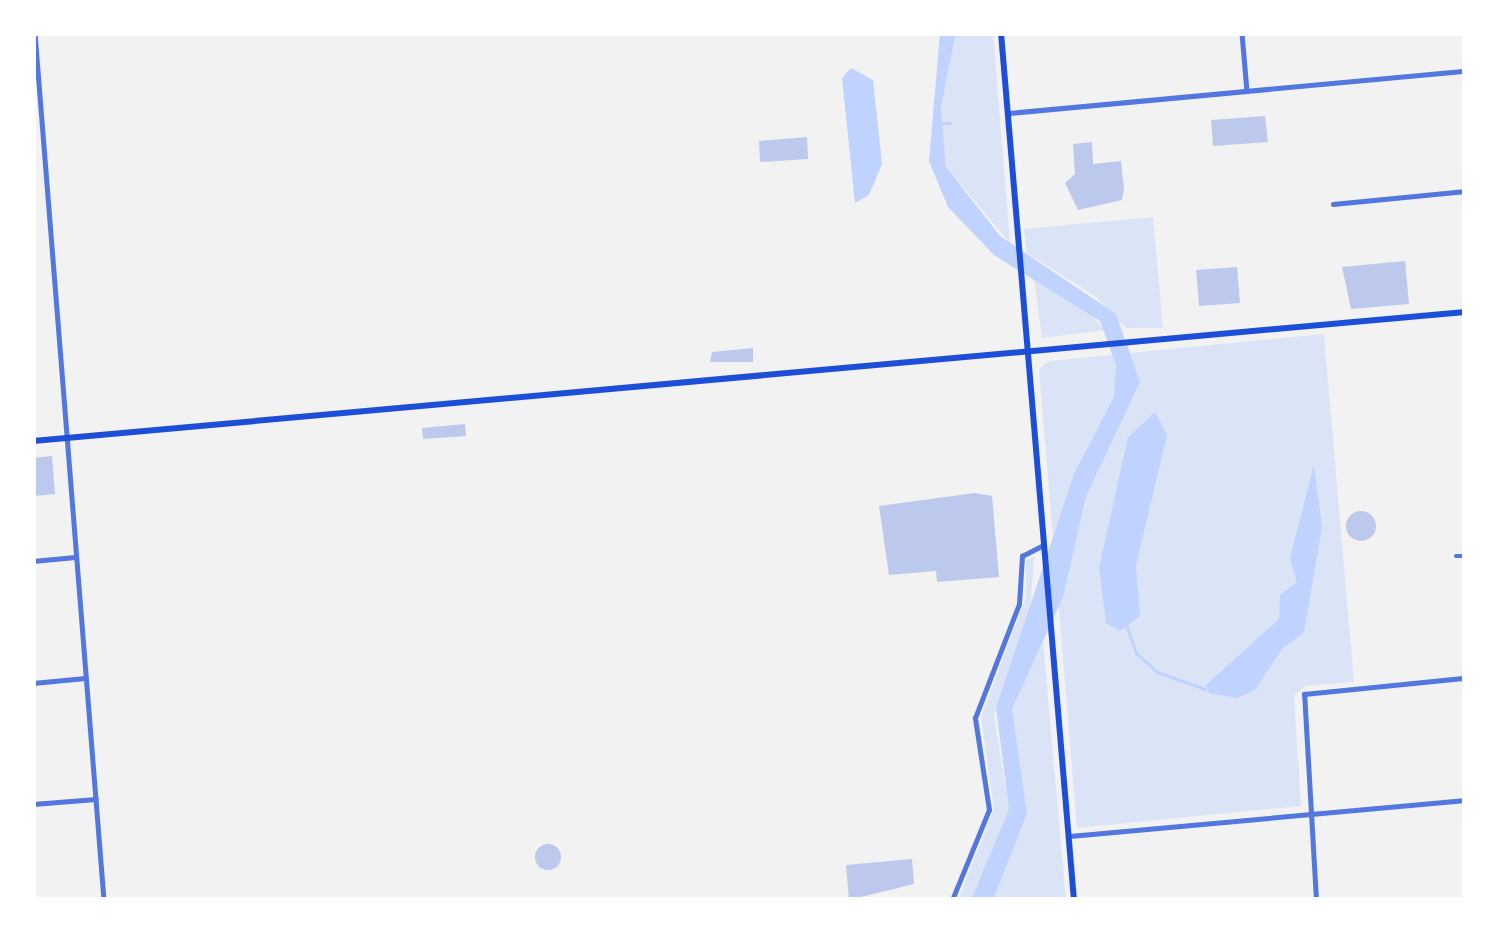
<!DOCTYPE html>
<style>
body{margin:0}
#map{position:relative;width:1498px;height:933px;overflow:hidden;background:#f2f2f2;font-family:Montserrat,sans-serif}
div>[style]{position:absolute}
.green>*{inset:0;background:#dbe4f7}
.water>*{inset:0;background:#bfd3fe}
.stream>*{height:3px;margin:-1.5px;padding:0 1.5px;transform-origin:1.5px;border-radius:1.5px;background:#bfd3fe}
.building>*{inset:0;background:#bdc9ec}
.round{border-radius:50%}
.minor>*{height:4.5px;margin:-2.25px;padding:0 2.25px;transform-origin:2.25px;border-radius:2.25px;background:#5277de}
.tertiary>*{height:4.5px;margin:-2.25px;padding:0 2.25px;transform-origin:2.25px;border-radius:2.25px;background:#5277de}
.secondary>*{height:6px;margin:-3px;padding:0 3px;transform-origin:3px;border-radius:3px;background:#1d4ed8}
span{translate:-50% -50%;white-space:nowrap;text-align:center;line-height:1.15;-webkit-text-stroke:9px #fff;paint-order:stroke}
.frame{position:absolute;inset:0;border:36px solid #fff;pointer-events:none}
</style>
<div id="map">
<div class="green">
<div style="clip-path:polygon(956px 33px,993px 33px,1010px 243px,946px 167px,941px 107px)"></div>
<div style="clip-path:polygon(1153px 217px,1163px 328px,1126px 328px,1095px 296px,1027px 253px,1024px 229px)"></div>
<div style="clip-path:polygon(1034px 278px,1090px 314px,1105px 330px,1042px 338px)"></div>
<div style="clip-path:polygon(1324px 334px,1354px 682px,1305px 686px,1294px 696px,1301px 806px,1077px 828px,1039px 369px,1049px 361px)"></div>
<div style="clip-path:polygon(1034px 556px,1030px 617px,994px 715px,1009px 809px,971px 900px,958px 900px,994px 809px,981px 717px,1026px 597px,1026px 561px)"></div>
<div style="clip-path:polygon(1043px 641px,1066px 900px,993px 900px,1027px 814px,1012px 709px)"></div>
</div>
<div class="water">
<div style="clip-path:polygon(940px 33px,956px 33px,941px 107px,946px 167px,1000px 236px,1116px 314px,1140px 382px,1086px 496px,1063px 597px,1012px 709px,1027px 814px,993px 900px,971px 900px,1009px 809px,996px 708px,1074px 474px,1114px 397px,1116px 365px,1100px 321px,994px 255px,948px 207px,929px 161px)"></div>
<div style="clip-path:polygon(851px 68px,873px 80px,882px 164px,869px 195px,855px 203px,842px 78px)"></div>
<div style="clip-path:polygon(1155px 412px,1167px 435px,1136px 565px,1140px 616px,1120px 631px,1106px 623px,1099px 568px,1128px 437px)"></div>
<div style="clip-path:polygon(1314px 465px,1322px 527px,1304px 632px,1282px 649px,1255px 690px,1237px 698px,1209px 693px,1206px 685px,1279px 619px,1280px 595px,1297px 582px,1290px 558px)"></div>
</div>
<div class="stream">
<div style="left:937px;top:123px;width:13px"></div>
<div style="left:1127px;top:627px;width:28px;rotate:71deg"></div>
<div style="left:1136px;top:653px;width:28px;rotate:42deg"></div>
<div style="left:1157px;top:672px;width:51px;rotate:19.5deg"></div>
</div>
<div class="building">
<div style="clip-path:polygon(1265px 116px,1268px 142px,1213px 146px,1211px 120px)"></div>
<div style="clip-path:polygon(807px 137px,808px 159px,760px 162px,759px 141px)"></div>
<div style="clip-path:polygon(1092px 142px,1093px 164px,1121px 161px,1124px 189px,1122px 200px,1078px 210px,1065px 183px,1075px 174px,1073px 144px)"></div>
<div style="clip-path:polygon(1405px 261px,1409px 304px,1351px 309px,1342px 267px)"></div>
<div style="clip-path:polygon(1237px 267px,1240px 303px,1199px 306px,1196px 270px)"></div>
<div style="clip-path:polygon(753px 348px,753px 362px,710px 362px,712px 352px)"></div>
<div style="clip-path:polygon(465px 424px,466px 436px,423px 439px,422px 428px)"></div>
<div style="clip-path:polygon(52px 456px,55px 494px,34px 496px,33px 458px)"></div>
<div style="clip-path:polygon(975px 493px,992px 496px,999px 577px,937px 582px,936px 571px,889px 575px,879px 506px)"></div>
<div class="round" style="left:1346px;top:511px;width:30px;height:30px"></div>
<div class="round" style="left:535px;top:844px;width:26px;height:26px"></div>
<div style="clip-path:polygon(912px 859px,914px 884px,849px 900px,846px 865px)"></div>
</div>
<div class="minor">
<div style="left:1242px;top:33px;width:58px;rotate:85.1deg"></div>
<div style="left:1009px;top:113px;width:458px;rotate:-5.3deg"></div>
<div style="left:1333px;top:204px;width:133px;rotate:-5.6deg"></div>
<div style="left:1456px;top:556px;width:9px"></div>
<div style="left:33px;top:561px;width:42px;rotate:-5.4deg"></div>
<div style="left:33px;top:683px;width:52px;rotate:-5.5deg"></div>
<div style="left:33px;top:804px;width:63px;rotate:-4.5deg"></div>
<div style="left:1070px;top:836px;width:397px;rotate:-5.2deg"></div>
<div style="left:952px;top:900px;width:97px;rotate:-67.7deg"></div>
<div style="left:989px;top:810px;width:93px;rotate:-98.7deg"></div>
<div style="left:975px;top:718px;width:122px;rotate:-68.9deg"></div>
<div style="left:1019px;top:604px;width:48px;rotate:-86.4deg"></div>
<div style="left:1022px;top:556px;width:22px;rotate:-27deg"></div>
<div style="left:1316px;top:900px;width:206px;rotate:-93.3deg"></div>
<div style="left:1304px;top:694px;width:162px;rotate:-5.7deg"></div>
</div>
<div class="tertiary">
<div style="left:35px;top:33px;width:870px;rotate:85.45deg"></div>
</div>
<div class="secondary">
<div style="left:1001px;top:33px;width:870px;rotate:85.19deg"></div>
<div style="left:33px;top:441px;width:1438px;rotate:-5.15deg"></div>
</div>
<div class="frame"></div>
</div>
